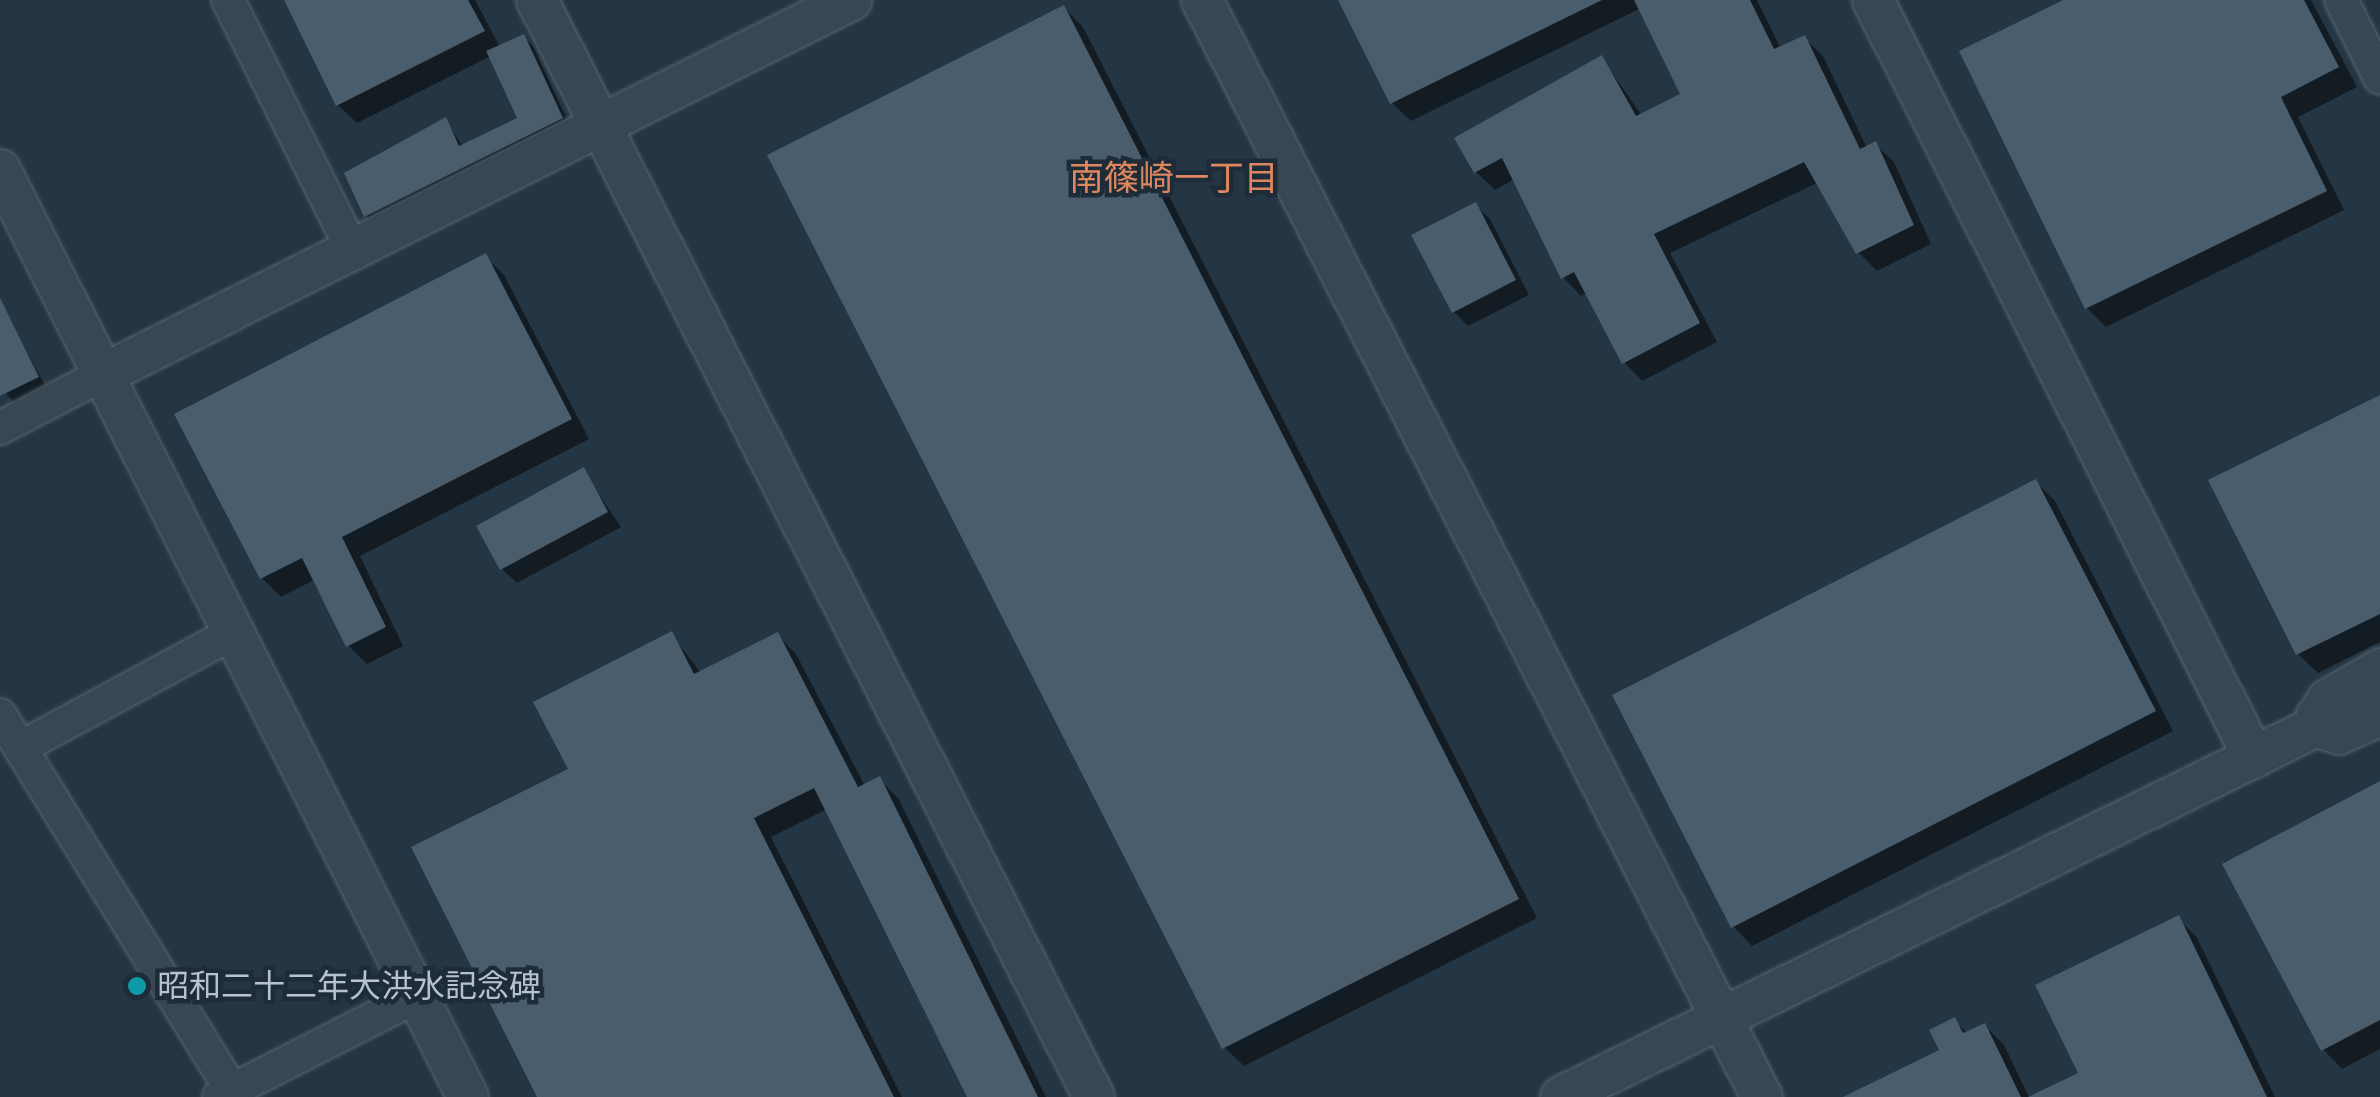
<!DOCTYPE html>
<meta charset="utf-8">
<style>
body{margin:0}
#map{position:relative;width:2380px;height:1097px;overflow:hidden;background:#243543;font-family:Raleway,"Noto Sans JP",sans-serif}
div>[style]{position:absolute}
.shadow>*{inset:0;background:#0007}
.building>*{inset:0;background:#4a5d6c}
.roads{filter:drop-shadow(0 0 2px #576570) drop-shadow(0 0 2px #576570)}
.minor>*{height:32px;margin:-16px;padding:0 16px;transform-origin:16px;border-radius:16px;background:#394753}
.tertiary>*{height:40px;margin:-20px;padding:0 20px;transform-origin:20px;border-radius:20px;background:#394753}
.dots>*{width:28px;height:28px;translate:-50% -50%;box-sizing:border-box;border:5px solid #1d2c38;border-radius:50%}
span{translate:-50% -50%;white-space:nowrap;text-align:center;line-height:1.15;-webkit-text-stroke:9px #1d2c38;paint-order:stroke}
.poi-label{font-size:32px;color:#b6c2cd}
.left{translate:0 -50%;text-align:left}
.neighbourhood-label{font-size:35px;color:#de865f}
</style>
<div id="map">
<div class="shadow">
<div style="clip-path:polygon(287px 0,475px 0,500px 47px,523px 37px,533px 46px,571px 128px,376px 225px,366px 216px,445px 120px,463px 147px,520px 119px,491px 56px,357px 123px,338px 105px)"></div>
<div style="clip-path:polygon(1341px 0,1757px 0,1781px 49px,1804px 38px,1823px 56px,1867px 148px,1875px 144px,1894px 162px,1931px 244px,1877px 271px,1858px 252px,1819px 182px,1670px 253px,1717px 342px,1642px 381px,1624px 362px,1587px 293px,1581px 296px,1563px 277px,1515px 179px,1495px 190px,1476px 172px,1602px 58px,1642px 116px,1684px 95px,1641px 8px,1411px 121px,1392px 103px)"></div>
<div style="clip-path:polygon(2066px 0,2311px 0,2357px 87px,2298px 117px,2344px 210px,2106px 327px,2087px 308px)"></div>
<div style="clip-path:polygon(1064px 8px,1083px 27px,1537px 918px,1244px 1066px,1224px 1047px)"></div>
<div style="clip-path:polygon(1475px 205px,1490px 219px,1529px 295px,1468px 326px,1454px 312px)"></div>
<div style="clip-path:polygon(485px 256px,504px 275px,589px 439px,360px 556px,403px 646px,367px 664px,348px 645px,316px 579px,281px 597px,262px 578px)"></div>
<div style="clip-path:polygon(0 303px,46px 387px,14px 403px,0 385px)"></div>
<div style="clip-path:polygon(2380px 397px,2380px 642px,2318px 673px,2298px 654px)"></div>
<div style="clip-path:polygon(583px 471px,621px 527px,517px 583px,502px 569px)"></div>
<div style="clip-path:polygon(2036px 482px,2055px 501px,2173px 731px,1752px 946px,1733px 926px)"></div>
<div style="clip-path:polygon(671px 634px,701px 673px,777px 635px,796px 654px,865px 786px,879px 779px,898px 798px,1046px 1097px,971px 1097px,827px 809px,771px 837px,902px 1097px,539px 1097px,571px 770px)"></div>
<div style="clip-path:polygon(2380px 784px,2380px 1049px,2342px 1069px,2323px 1049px)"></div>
<div style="clip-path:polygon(2178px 918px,2197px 938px,2275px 1097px,2033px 1097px,2081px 1074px)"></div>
<div style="clip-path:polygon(1955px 1021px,1968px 1034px,1985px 1026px,2004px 1045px,2029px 1097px,1849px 1097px,1943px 1051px)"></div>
</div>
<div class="building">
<div style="clip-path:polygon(284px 0,468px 0,485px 31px,336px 106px)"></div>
<div style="clip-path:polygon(1338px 0,1602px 0,1390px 104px)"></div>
<div style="clip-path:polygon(1634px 0,1750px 0,1774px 49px,1805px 35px,1860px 149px,1876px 141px,1914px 225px,1856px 254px,1804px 162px,1654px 234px,1700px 323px,1622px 364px,1574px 272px,1561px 279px,1502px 158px,1474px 173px,1454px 138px,1602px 55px,1636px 116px,1680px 94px)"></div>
<div style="clip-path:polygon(2063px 0,2304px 0,2339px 67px,2281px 97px,2327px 191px,2085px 309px,1959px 51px)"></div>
<div style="clip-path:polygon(1064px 5px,1519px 899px,1222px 1049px,767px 155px)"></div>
<div style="clip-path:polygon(524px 34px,563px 118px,364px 217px,344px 173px,446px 117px,459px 146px,517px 118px,486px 51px)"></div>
<div style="clip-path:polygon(1476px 202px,1516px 280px,1452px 313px,1411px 235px)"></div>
<div style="clip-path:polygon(486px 253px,572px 419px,342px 537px,386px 627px,346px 647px,302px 558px,260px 579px,174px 414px)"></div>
<div style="clip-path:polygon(0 298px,39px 377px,0 396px)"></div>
<div style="clip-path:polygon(2380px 395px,2380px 614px,2296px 655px,2208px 480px)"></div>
<div style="clip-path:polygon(584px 467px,608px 512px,500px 570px,476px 526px)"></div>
<div style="clip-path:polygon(2036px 479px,2156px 711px,1731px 928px,1612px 695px)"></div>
<div style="clip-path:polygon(672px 631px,694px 674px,778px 632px,858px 787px,880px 776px,1038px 1097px,967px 1097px,814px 788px,754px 818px,894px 1097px,537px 1097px,411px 847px,568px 769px,533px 702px)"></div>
<div style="clip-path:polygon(2380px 781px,2380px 1020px,2321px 1051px,2222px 864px)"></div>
<div style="clip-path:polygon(2179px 915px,2267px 1097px,2028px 1097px,2078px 1073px,2035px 985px)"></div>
<div style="clip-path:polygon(1955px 1017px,1963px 1033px,1985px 1023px,2021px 1097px,1843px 1097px,1939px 1050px,1929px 1030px)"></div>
</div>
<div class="roads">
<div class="minor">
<div style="left:228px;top:0;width:283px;rotate:63.5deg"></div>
<div style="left:2341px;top:0;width:87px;rotate:63.4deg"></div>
<div style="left:0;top:428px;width:115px;rotate:-27.5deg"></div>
<div style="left:2380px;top:665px;width:64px;rotate:149.8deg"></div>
<div style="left:2325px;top:697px;width:22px;rotate:124deg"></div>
<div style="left:2313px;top:715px;width:24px;rotate:54deg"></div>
<div style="left:2327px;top:734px;width:13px;rotate:18deg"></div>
<div style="left:2339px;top:738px;width:45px;rotate:-23.7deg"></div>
<div style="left:0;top:715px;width:449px;rotate:58.3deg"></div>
<div style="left:20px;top:748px;width:242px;rotate:-28.4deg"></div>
<div style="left:219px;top:1097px;width:222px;rotate:-27deg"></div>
</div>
<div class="tertiary">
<div style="left:537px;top:0;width:1230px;rotate:63.08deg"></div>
<div style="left:1202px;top:0;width:1232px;rotate:62.96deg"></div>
<div style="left:1873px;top:0;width:848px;rotate:63.31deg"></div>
<div style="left:0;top:170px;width:1038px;rotate:63.21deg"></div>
<div style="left:102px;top:375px;width:838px;rotate:-26.6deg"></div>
<div style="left:1561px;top:1097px;width:912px;rotate:-26.14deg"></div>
</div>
</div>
<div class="dots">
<div style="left:137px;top:986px;background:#0f9aa8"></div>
</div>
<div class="poi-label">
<span class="left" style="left:157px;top:986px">昭和二十二年大洪水記念碑</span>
</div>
<div class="neighbourhood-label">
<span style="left:1174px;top:178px">南篠崎一丁目</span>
</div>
</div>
